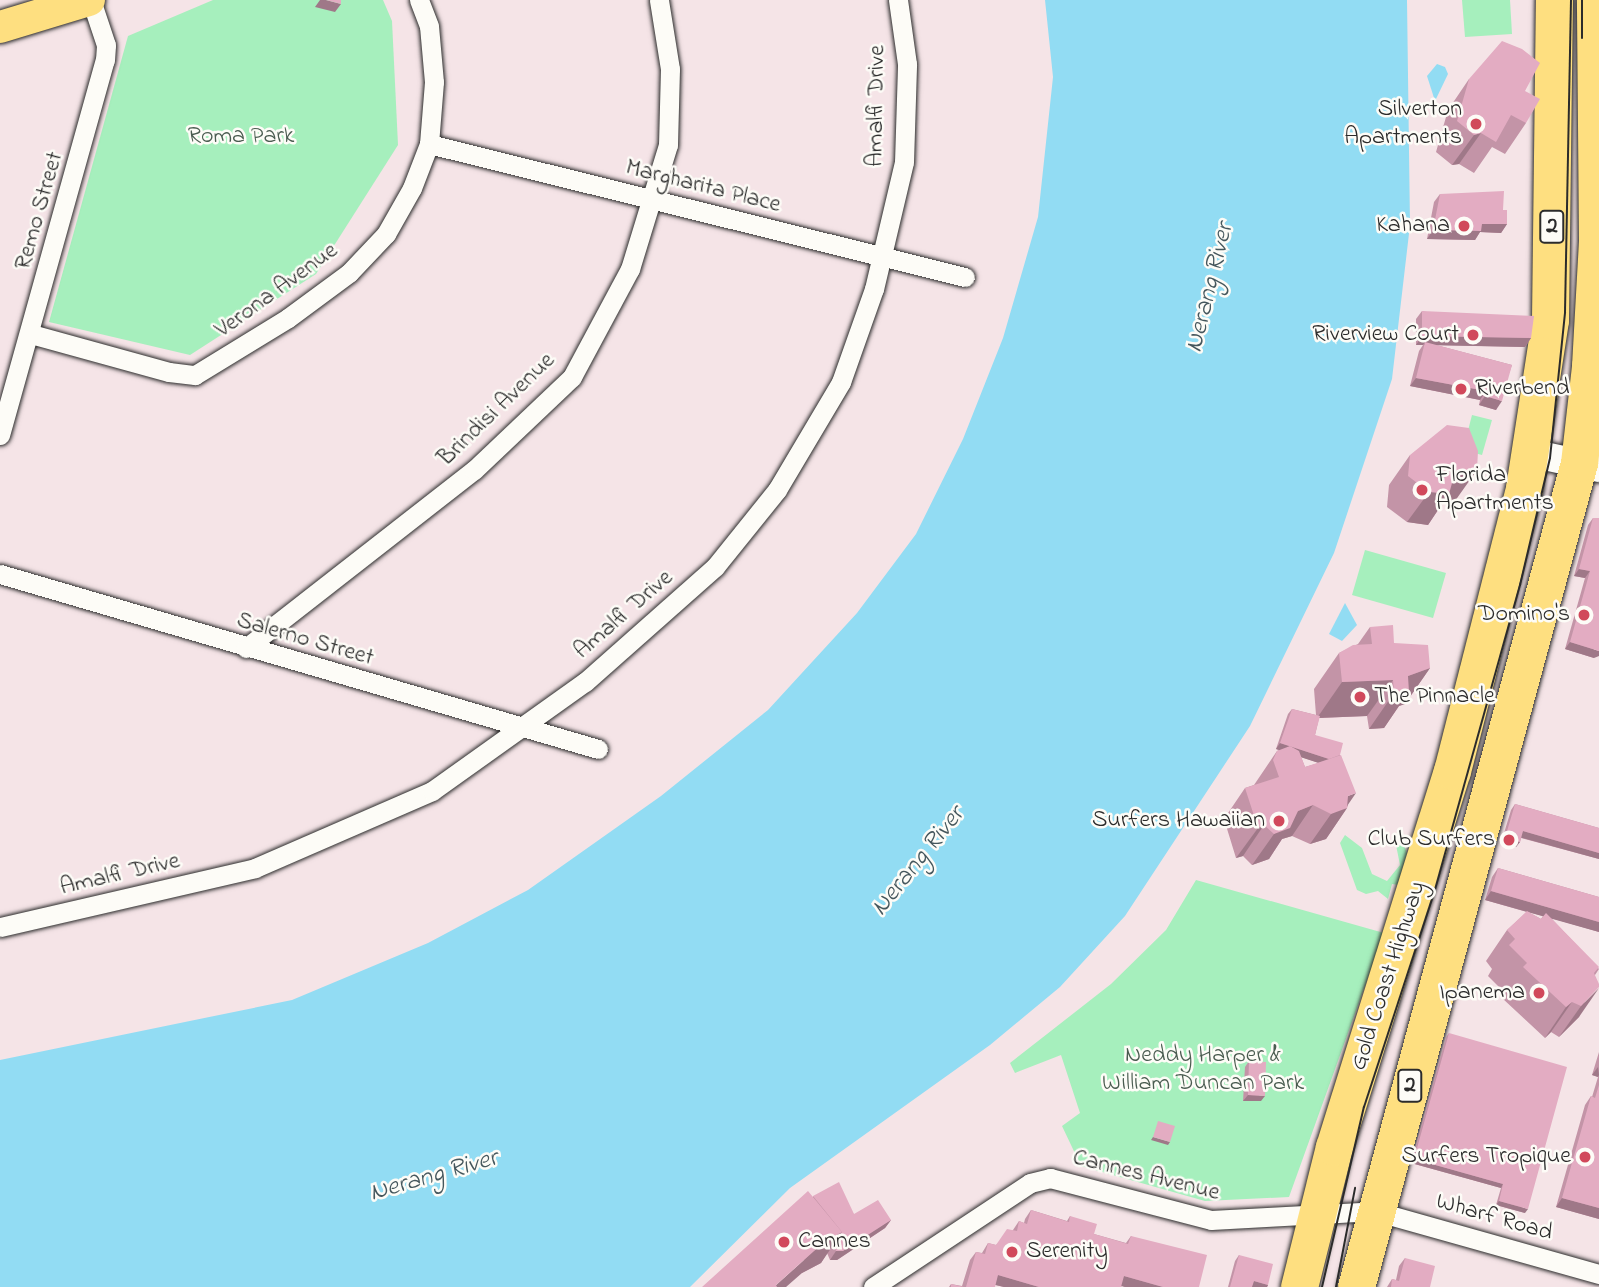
<!DOCTYPE html>
<style>
body{margin:0}
#map{position:relative;width:1599px;height:1287px;overflow:hidden;background:#f5e4e7;font-family:"Indie Flower",sans-serif}
div>[style]{position:absolute}
.green>*{inset:0;background:#a6efbd}
.water>*{inset:0;background:#92dcf3}
.roads{filter:drop-shadow(0 0 2px #2b2b2b) drop-shadow(0 0 2px #2b2b2b)}
.street>*{height:19px;margin:-9.5px;padding:0 9.5px;transform-origin:9.5px;border-radius:9.5px;background:#fdfcf7}
.secondary>*{height:28px;margin:-14px;padding:0 14px;transform-origin:14px;border-radius:14px;background:#fdfcf7}
.primary>*{height:32px;margin:-16px;padding:0 16px;transform-origin:16px;border-radius:16px;background:#fedf80}
.highway>*{height:37px;margin:-18.5px;padding:0 18.5px;transform-origin:18.5px;border-radius:18.5px;background:#fedf80}
.tram>*{height:2px;margin:-1px;padding:0 1px;transform-origin:1px;border-radius:1px;background:#2b2b2b}
.wall>*{inset:0;background:#c394a7}
.shaded-wall>*{inset:0;background:#9f7888}
.building>*{inset:0;background:#e3acc2}
.dots>*{width:19px;height:19px;translate:-50% -50%;box-sizing:border-box;border:4px solid #fdfcf7;border-radius:50%}
span{translate:-50% -50%;white-space:nowrap;text-align:center;line-height:1.15;-webkit-text-stroke:5px #fdfcf7;paint-order:stroke}
.shield-label span{padding:2px 5px;background:#fdfcf7;border:2px solid;border-radius:5px;-webkit-text-stroke-width:0}
.shield-label{font-size:23px;color:#2b2b2b;font-weight:700}
.street-label{font-size:24px;color:#2b2b2b}
.poi-label{font-size:24px;color:#2b2b2b}
.right{translate:-100% -50%;text-align:right}
.left{translate:0 -50%;text-align:left}
.park-label{font-size:24px;color:#4a5c50}
.water-label{font-size:26px;color:#45575d;font-style:italic}
</style>
<div id="map">
<div class="green">
<div style="clip-path:polygon(213px 0,383px 0,392px 21px,398px 145px,316px 274px,190px 355px,49px 322px,128px 36px)"></div>
<div style="clip-path:polygon(1462px 0,1510px 0,1512px 34px,1465px 37px)"></div>
<div style="clip-path:polygon(1472px 415px,1492px 420px,1482px 455px,1463px 450px)"></div>
<div style="clip-path:polygon(1365px 550px,1446px 573px,1433px 618px,1352px 595px)"></div>
<div style="clip-path:polygon(1345px 835px,1362px 848px,1372px 874px,1387px 881px,1400px 865px,1396px 845px,1404px 845px,1407px 853px,1398px 885px,1392px 884px,1388px 899px,1378px 891px,1366px 894px,1357px 890px,1340px 843px)"></div>
<div style="clip-path:polygon(1196px 880px,1384px 933px,1289px 1197px,1205px 1201px,1081px 1166px,1062px 1126px,1080px 1113px,1061px 1055px,1015px 1073px,1010px 1063px,1111px 984px,1166px 930px)"></div>
</div>
<div class="water">
<div style="clip-path:polygon(1045px 0,1407px 0,1410px 225px,1392px 379px,1334px 553px,1250px 726px,1125px 916px,1060px 987px,990px 1045px,790px 1188px,690px 1287px,0 1287px,0 1060px,292px 1000px,428px 943px,528px 890px,661px 796px,768px 710px,857px 613px,916px 534px,963px 439px,1003px 338px,1038px 217px,1053px 77px)"></div>
<div style="clip-path:polygon(1437px 64px,1445px 67px,1448px 74px,1435px 101px,1427px 76px)"></div>
<div style="clip-path:polygon(1345px 603px,1357px 625px,1342px 641px,1329px 634px)"></div>
</div>
<div class="roads">
<div class="street">
<div style="left:429px;top:144px;width:552px;rotate:13.94deg"></div>
<div style="left:31px;top:334px;width:143px;rotate:15.4deg"></div>
<div style="left:169px;top:372px;width:26px;rotate:7deg"></div>
<div style="left:195px;top:375px;width:109px;rotate:-31.5deg"></div>
<div style="left:288px;top:318px;width:76px;rotate:-36.4deg"></div>
<div style="left:349px;top:273px;width:54px;rotate:-46.5deg"></div>
<div style="left:386px;top:234px;width:53px;rotate:-60.5deg"></div>
<div style="left:412px;top:188px;width:47px;rotate:-68.9deg"></div>
<div style="left:429px;top:144px;width:62px;rotate:-85.4deg"></div>
<div style="left:434px;top:82px;width:56px;rotate:-95.1deg"></div>
<div style="left:429px;top:26px;width:28px;rotate:-111deg"></div>
<div style="left:0;top:435px;width:389px;rotate:-74.4deg"></div>
<div style="left:105px;top:60px;width:15px;rotate:-86deg"></div>
<div style="left:106px;top:45px;width:47px;rotate:-108.4deg"></div>
<div style="left:0;top:574px;width:623px;rotate:16.31deg"></div>
<div style="left:246px;top:648px;width:289px;rotate:-38deg"></div>
<div style="left:474px;top:470px;width:135px;rotate:-43.5deg"></div>
<div style="left:572px;top:377px;width:123px;rotate:-61.8deg"></div>
<div style="left:630px;top:269px;width:130px;rotate:-73deg"></div>
<div style="left:668px;top:145px;width:76px;rotate:-88.5deg"></div>
<div style="left:670px;top:69px;width:70px;rotate:-99.1deg"></div>
<div style="left:0;top:927px;width:262px;rotate:-13deg"></div>
<div style="left:255px;top:868px;width:193px;rotate:-23.5deg"></div>
<div style="left:432px;top:791px;width:188px;rotate:-35.5deg"></div>
<div style="left:585px;top:682px;width:174px;rotate:-41.5deg"></div>
<div style="left:715px;top:567px;width:99px;rotate:-51.2deg"></div>
<div style="left:777px;top:490px;width:126px;rotate:-59.3deg"></div>
<div style="left:841px;top:382px;width:99px;rotate:-70.5deg"></div>
<div style="left:874px;top:289px;width:130px;rotate:-76.7deg"></div>
<div style="left:904px;top:162px;width:98px;rotate:-88.2deg"></div>
<div style="left:907px;top:64px;width:65px;rotate:-98deg"></div>
<div style="left:873px;top:1287px;width:188px;rotate:-33.5deg"></div>
<div style="left:1030px;top:1183px;width:21px;rotate:-14deg"></div>
<div style="left:1050px;top:1178px;width:166px;rotate:14.6deg"></div>
<div style="left:1211px;top:1220px;width:164px;rotate:-3.1deg"></div>
<div style="left:1375px;top:1211px;width:233px;rotate:15.7deg"></div>
</div>
<div class="secondary">
<div style="left:1531px;top:453px;width:70px;rotate:12.4deg"></div>
</div>
<div class="primary">
<div style="left:0;top:27px;width:93px;rotate:-16.9deg"></div>
</div>
<div class="highway">
<div style="left:1299px;top:1287px;width:144px;rotate:-76deg"></div>
<div style="left:1334px;top:1147px;width:394px;rotate:-72.6deg"></div>
<div style="left:1452px;top:771px;width:292px;rotate:-75.7deg"></div>
<div style="left:1524px;top:488px;width:170px;rotate:-81.2deg"></div>
<div style="left:1550px;top:320px;width:320px;rotate:-89.3deg"></div>
<div style="left:1356px;top:1287px;width:854px;rotate:-74.86deg"></div>
<div style="left:1579px;top:463px;width:98px;rotate:-83.5deg"></div>
<div style="left:1590px;top:366px;width:127px;rotate:-86.8deg"></div>
<div style="left:1597px;top:239px;width:239px;rotate:-90.5deg"></div>
</div>
</div>
<div class="tram">
<div style="left:1582px;top:0;width:38px;rotate:90deg"></div>
<div style="left:1322px;top:1287px;width:185px;rotate:-76.9deg"></div>
<div style="left:1364px;top:1107px;width:225px;rotate:-71.9deg"></div>
<div style="left:1434px;top:893px;width:320px;rotate:-74.4deg"></div>
<div style="left:1520px;top:585px;width:130px;rotate:-76.7deg"></div>
<div style="left:1550px;top:458px;width:147px;rotate:-84.1deg"></div>
<div style="left:1565px;top:312px;width:312px;rotate:-88.9deg"></div>
<div style="left:1336px;top:1287px;width:101px;rotate:-79.1deg"></div>
</div>
<div class="wall">
<div style="clip-path:polygon(1469px 79px,1525px 91px,1526px 123px,1505px 154px,1492px 147px,1474px 173px,1459px 164px,1452px 165px,1436px 152px,1448px 110px)"></div>
<div style="clip-path:polygon(1440px 194px,1503px 210px,1507px 224px,1501px 233px,1480px 232px,1475px 240px,1427px 239px,1434px 202px)"></div>
<div style="clip-path:polygon(1422px 311px,1531px 338px,1525px 347px,1436px 345px,1512px 365px,1496px 410px,1479px 405px,1480px 400px,1410px 386px,1419px 351px,1423px 345px,1416px 345px,1416px 319px)"></div>
<div style="clip-path:polygon(1410px 455px,1455px 501px,1442px 504px,1428px 525px,1407px 522px,1387px 507px,1389px 485px)"></div>
<div style="clip-path:polygon(1593px 518px,1594px 658px,1565px 649px,1585px 578px,1574px 576px,1588px 525px)"></div>
<div style="clip-path:polygon(evenodd,1370px 627px,1430px 668px,1405px 704px,1399px 706px,1384px 728px,1369px 729px,1367px 716px,1319px 718px,1315px 735px,1340px 755px,1348px 805px,1347px 808px,1326px 839px,1310px 844px,1292px 836px,1282px 839px,1269px 859px,1252px 865px,1243px 856px,1236px 858px,1224px 819px,1245px 788px,1254px 785px,1277px 751px,1279px 750px,1276px 749px,1288px 714px,1292px 709px,1316px 715px,1314px 689px,1339px 653px,1358px 644px,1370px 627px,1301px 757px,1319px 763px,1305px 767px,1301px 757px)"></div>
<div style="clip-path:polygon(1515px 804px,1599px 828px,1599px 859px,1521px 838px,1520px 842px,1516px 847px,1501px 843px,1511px 810px)"></div>
<div style="clip-path:polygon(evenodd,1498px 868px,1599px 897px,1599px 932px,1551px 918px,1599px 969px,1595px 975px,1579px 1017px,1559px 1037px,1551px 1032px,1545px 1038px,1502px 998px,1505px 993px,1488px 976px,1492px 969px,1486px 961px,1507px 930px,1527px 912px,1485px 900px,1492px 877px,1498px 868px,1528px 912px,1543px 916px,1541px 919px,1528px 912px)"></div>
<div style="clip-path:polygon(1449px 1033px,1525px 1213px,1496px 1205px,1501px 1188px,1411px 1163px,1446px 1037px)"></div>
<div style="clip-path:polygon(1599px 1052px,1599px 1219px,1556px 1207px,1585px 1105px,1591px 1096px,1592px 1097px,1598px 1077px,1592px 1075px)"></div>
<div style="clip-path:polygon(1249px 1061px,1261px 1101px,1243px 1101px,1245px 1067px)"></div>
<div style="clip-path:polygon(813px 1196px,854px 1214px,891px 1220px,885px 1228px,837px 1260px,830px 1260px,827px 1253px,821px 1263px,802px 1273px)"></div>
<div style="clip-path:polygon(1031px 1210px,1067px 1221px,1070px 1216px,1094px 1234px,1126px 1243px,1131px 1236px,1199px 1287px,1125px 1287px,1122px 1286px,1121px 1287px,1004px 1287px,995px 1285px,995px 1287px,949px 1287px,951px 1284px,962px 1286px,970px 1260px,976px 1252px,982px 1253px,988px 1243px,996px 1245px,1013px 1230px,1019px 1221px,1024px 1223px,1025px 1219px)"></div>
<div style="clip-path:polygon(1239px 1255px,1268px 1285px,1267px 1287px,1228px 1287px,1235px 1261px)"></div>
<div style="clip-path:polygon(1405px 1258px,1430px 1287px,1387px 1287px,1392px 1279px,1396px 1280px,1399px 1266px)"></div>
</div>
<div class="shaded-wall">
<div style="clip-path:polygon(320px 0,326px 0,341px 4px,335px 12px,315px 7px)"></div>
<div style="clip-path:polygon(1481px 133px,1459px 164px,1452px 165px,1474px 135px)"></div>
<div style="clip-path:polygon(1482px 224px,1507px 224px,1501px 233px,1480px 232px,1475px 240px,1427px 239px,1433px 230px)"></div>
<div style="clip-path:polygon(1422px 336px,1531px 338px,1525px 347px,1424px 345px,1425px 342px,1423px 345px,1416px 345px)"></div>
<div style="clip-path:polygon(1416px 378px,1486px 391px,1480px 400px,1410px 386px)"></div>
<div style="clip-path:polygon(1485px 396px,1502px 401px,1496px 410px,1479px 405px)"></div>
<div style="clip-path:polygon(1477px 470px,1455px 501px,1442px 504px,1428px 525px,1407px 522px,1429px 492px,1454px 476px)"></div>
<div style="clip-path:polygon(1579px 569px,1590px 571px,1585px 578px,1574px 576px)"></div>
<div style="clip-path:polygon(1570px 642px,1599px 651px,1599px 656px,1594px 658px,1565px 649px)"></div>
<div style="clip-path:polygon(1430px 668px,1405px 704px,1399px 706px,1384px 728px,1369px 729px,1394px 693px,1408px 676px)"></div>
<div style="clip-path:polygon(1393px 680px,1367px 716px,1317px 718px,1342px 682px)"></div>
<div style="clip-path:polygon(1280px 743px,1338px 762px,1334px 768px,1276px 749px)"></div>
<div style="clip-path:polygon(1356px 793px,1345px 809px,1347px 808px,1326px 839px,1310px 844px,1331px 814px,1348px 796px)"></div>
<div style="clip-path:polygon(1313px 805px,1292px 836px,1282px 839px,1269px 859px,1252px 865px,1274px 834px,1298px 811px)"></div>
<div style="clip-path:polygon(1264px 825px,1243px 856px,1236px 858px,1258px 828px)"></div>
<div style="clip-path:polygon(1523px 831px,1599px 853px,1599px 859px,1519px 837px)"></div>
<div style="clip-path:polygon(1505px 838px,1520px 842px,1516px 847px,1501px 843px)"></div>
<div style="clip-path:polygon(1491px 891px,1599px 922px,1599px 932px,1485px 900px)"></div>
<div style="clip-path:polygon(1599px 988px,1579px 1017px,1559px 1037px,1581px 1006px)"></div>
<div style="clip-path:polygon(1572px 1002px,1551px 1032px,1545px 1038px,1566px 1007px)"></div>
<div style="clip-path:polygon(1598px 1067px,1599px 1075px,1598px 1077px,1592px 1075px)"></div>
<div style="clip-path:polygon(1248px 1095px,1265px 1096px,1261px 1101px,1243px 1101px)"></div>
<div style="clip-path:polygon(1153px 1137px,1170px 1142px,1168px 1145px,1151px 1140px)"></div>
<div style="clip-path:polygon(1414px 1159px,1503px 1184px,1501px 1188px,1411px 1163px)"></div>
<div style="clip-path:polygon(1562px 1198px,1599px 1208px,1599px 1219px,1556px 1207px)"></div>
<div style="clip-path:polygon(1499px 1201px,1528px 1209px,1525px 1213px,1496px 1205px)"></div>
<div style="clip-path:polygon(891px 1220px,885px 1228px,837px 1260px,830px 1260px,836px 1251px)"></div>
<div style="clip-path:polygon(842px 1232px,821px 1263px,802px 1273px,786px 1287px,774px 1287px,824px 1242px)"></div>
<div style="clip-path:polygon(998px 1275px,1039px 1287px,1004px 1287px,992px 1284px)"></div>
<div style="clip-path:polygon(1124px 1276px,1163px 1287px,1125px 1287px,1118px 1285px)"></div>
<div style="clip-path:polygon(1254px 1281px,1268px 1285px,1267px 1287px,1250px 1287px)"></div>
</div>
<div class="building">
<div style="clip-path:polygon(326px 0,341px 0,341px 4px)"></div>
<div style="clip-path:polygon(1502px 41px,1522px 49px,1540px 63px,1525px 91px,1540px 99px,1526px 123px,1511px 115px,1496px 142px,1481px 133px,1474px 135px,1457px 121px,1469px 79px)"></div>
<div style="clip-path:polygon(1504px 191px,1503px 210px,1507px 210px,1507px 224px,1482px 224px,1481px 231px,1433px 230px,1440px 194px)"></div>
<div style="clip-path:polygon(1422px 311px,1534px 316px,1531px 338px,1422px 336px)"></div>
<div style="clip-path:polygon(1425px 342px,1512px 365px,1502px 401px,1485px 396px,1486px 391px,1416px 378px)"></div>
<div style="clip-path:polygon(1447px 425px,1469px 428px,1478px 451px,1477px 470px,1454px 476px,1449px 494px,1429px 492px,1408px 476px,1410px 455px)"></div>
<div style="clip-path:polygon(1593px 518px,1599px 518px,1599px 651px,1570px 642px,1590px 571px,1579px 569px)"></div>
<div style="clip-path:polygon(1393px 625px,1394px 643px,1428px 645px,1430px 668px,1408px 676px,1409px 692px,1394px 693px,1393px 680px,1342px 682px,1339px 653px,1353px 645px,1372px 644px,1370px 627px)"></div>
<div style="clip-path:polygon(1292px 709px,1320px 716px,1315px 735px,1343px 743px,1340px 755px,1329px 759px,1280px 743px)"></div>
<div style="clip-path:polygon(1290px 746px,1299px 751px,1305px 767px,1341px 755px,1356px 793px,1348px 796px,1347px 808px,1331px 814px,1313px 805px,1298px 811px,1290px 828px,1274px 834px,1264px 825px,1258px 828px,1245px 788px,1279px 777px,1273px 760px,1277px 751px)"></div>
<div style="clip-path:polygon(1515px 804px,1599px 828px,1599px 853px,1523px 831px,1520px 842px,1505px 838px)"></div>
<div style="clip-path:polygon(1498px 868px,1599px 897px,1599px 922px,1491px 891px)"></div>
<div style="clip-path:polygon(1527px 911px,1541px 919px,1546px 913px,1599px 967px,1594px 973px,1599px 984px,1599px 987px,1581px 1006px,1572px 1002px,1566px 1007px,1523px 967px,1527px 963px,1509px 945px,1515px 939px,1507px 930px)"></div>
<div style="clip-path:polygon(1449px 1033px,1567px 1067px,1528px 1209px,1499px 1201px,1503px 1184px,1414px 1159px)"></div>
<div style="clip-path:polygon(1249px 1061px,1266px 1062px,1265px 1096px,1248px 1095px)"></div>
<div style="clip-path:polygon(1599px 1085px,1599px 1208px,1562px 1198px,1591px 1096px,1595px 1098px)"></div>
<div style="clip-path:polygon(1158px 1121px,1175px 1126px,1170px 1142px,1153px 1137px)"></div>
<div style="clip-path:polygon(839px 1182px,854px 1214px,878px 1200px,891px 1220px,843px 1251px,836px 1251px,833px 1244px,842px 1232px,813px 1196px)"></div>
<div style="clip-path:polygon(808px 1191px,842px 1232px,824px 1242px,776px 1285px,777px 1287px,702px 1287px)"></div>
<div style="clip-path:polygon(1031px 1210px,1069px 1222px,1070px 1216px,1097px 1224px,1094px 1234px,1128px 1244px,1131px 1236px,1207px 1255px,1199px 1287px,1163px 1287px,1124px 1276px,1121px 1287px,1039px 1287px,998px 1275px,995px 1287px,966px 1287px,976px 1252px,985px 1254px,988px 1243px,996px 1245px,1007px 1229px,1017px 1231px,1019px 1221px,1027px 1224px)"></div>
<div style="clip-path:polygon(1239px 1255px,1273px 1264px,1268px 1285px,1254px 1281px,1252px 1287px,1230px 1287px)"></div>
<div style="clip-path:polygon(1405px 1258px,1435px 1266px,1430px 1287px,1391px 1287px,1392px 1279px,1399px 1281px)"></div>
<div style="clip-path:polygon(951px 1284px,964px 1287px,951px 1287px)"></div>
</div>
<div class="dots">
<div style="left:1476px;top:124px;background:#d1495b"></div>
<div style="left:1464px;top:226px;background:#d1495b"></div>
<div style="left:1473px;top:335px;background:#d1495b"></div>
<div style="left:1461px;top:389px;background:#d1495b"></div>
<div style="left:1422px;top:490px;background:#d1495b"></div>
<div style="left:1584px;top:615px;background:#d1495b"></div>
<div style="left:1360px;top:697px;background:#d1495b"></div>
<div style="left:1279px;top:821px;background:#d1495b"></div>
<div style="left:1509px;top:840px;background:#d1495b"></div>
<div style="left:1539px;top:993px;background:#d1495b"></div>
<div style="left:1585px;top:1157px;background:#d1495b"></div>
<div style="left:784px;top:1242px;background:#d1495b"></div>
<div style="left:1012px;top:1252px;background:#d1495b"></div>
</div>
<div class="shield-label">
<span style="left:1552px;top:227px">2</span>
<span style="left:1410px;top:1086px">2</span>
</div>
<div class="street-label">
<span style="left:877px;top:106px;rotate:-89deg">Amalfi Drive</span>
<span style="left:703px;top:187px;rotate:14deg">Margharita Place</span>
<span style="left:40px;top:211px;rotate:-74deg">Remo Street</span>
<span style="left:277px;top:291px;rotate:-36deg">Verona Avenue</span>
<span style="left:497px;top:410px;rotate:-44deg">Brindisi Avenue</span>
<span style="left:624px;top:615px;rotate:-41deg">Amalfi Drive</span>
<span style="left:305px;top:640px;rotate:16deg">Salerno Street</span>
<span style="left:120px;top:875px;rotate:-13deg">Amalfi Drive</span>
<span style="left:1389px;top:976px;rotate:-72deg">Gold Coast Highway</span>
<span style="left:1146px;top:1176px;rotate:14deg">Cannes Avenue</span>
<span style="left:1494px;top:1218px;rotate:16deg">Wharf Road</span>
</div>
<div class="poi-label">
<span class="right" style="left:1462px;top:124px">Silverton<br>Apartments</span>
<span class="right" style="left:1450px;top:226px">Kahana</span>
<span class="right" style="left:1459px;top:335px">Riverview Court</span>
<span class="left" style="left:1475px;top:389px">Riverbend</span>
<span class="left" style="left:1436px;top:490px">Florida<br>Apartments</span>
<span class="right" style="left:1570px;top:615px">Domino's</span>
<span class="left" style="left:1374px;top:697px">The Pinnacle</span>
<span class="right" style="left:1265px;top:821px">Surfers Hawaiian</span>
<span class="right" style="left:1495px;top:840px">Club Surfers</span>
<span class="right" style="left:1525px;top:993px">Ipanema</span>
<span class="right" style="left:1571px;top:1157px">Surfers Tropique</span>
<span class="left" style="left:798px;top:1242px">Cannes</span>
<span class="left" style="left:1026px;top:1252px">Serenity</span>
</div>
<div class="park-label">
<span style="left:241px;top:137px">Roma Park</span>
<span style="left:1203px;top:1070px">Neddy Harper &amp;<br>William Duncan Park</span>
</div>
<div class="water-label">
<span style="left:1211px;top:288px;rotate:-76deg">Nerang River</span>
<span style="left:919px;top:862px;rotate:-51deg">Nerang River</span>
<span style="left:434px;top:1177px;rotate:-16deg">Nerang River</span>
</div>
</div>
